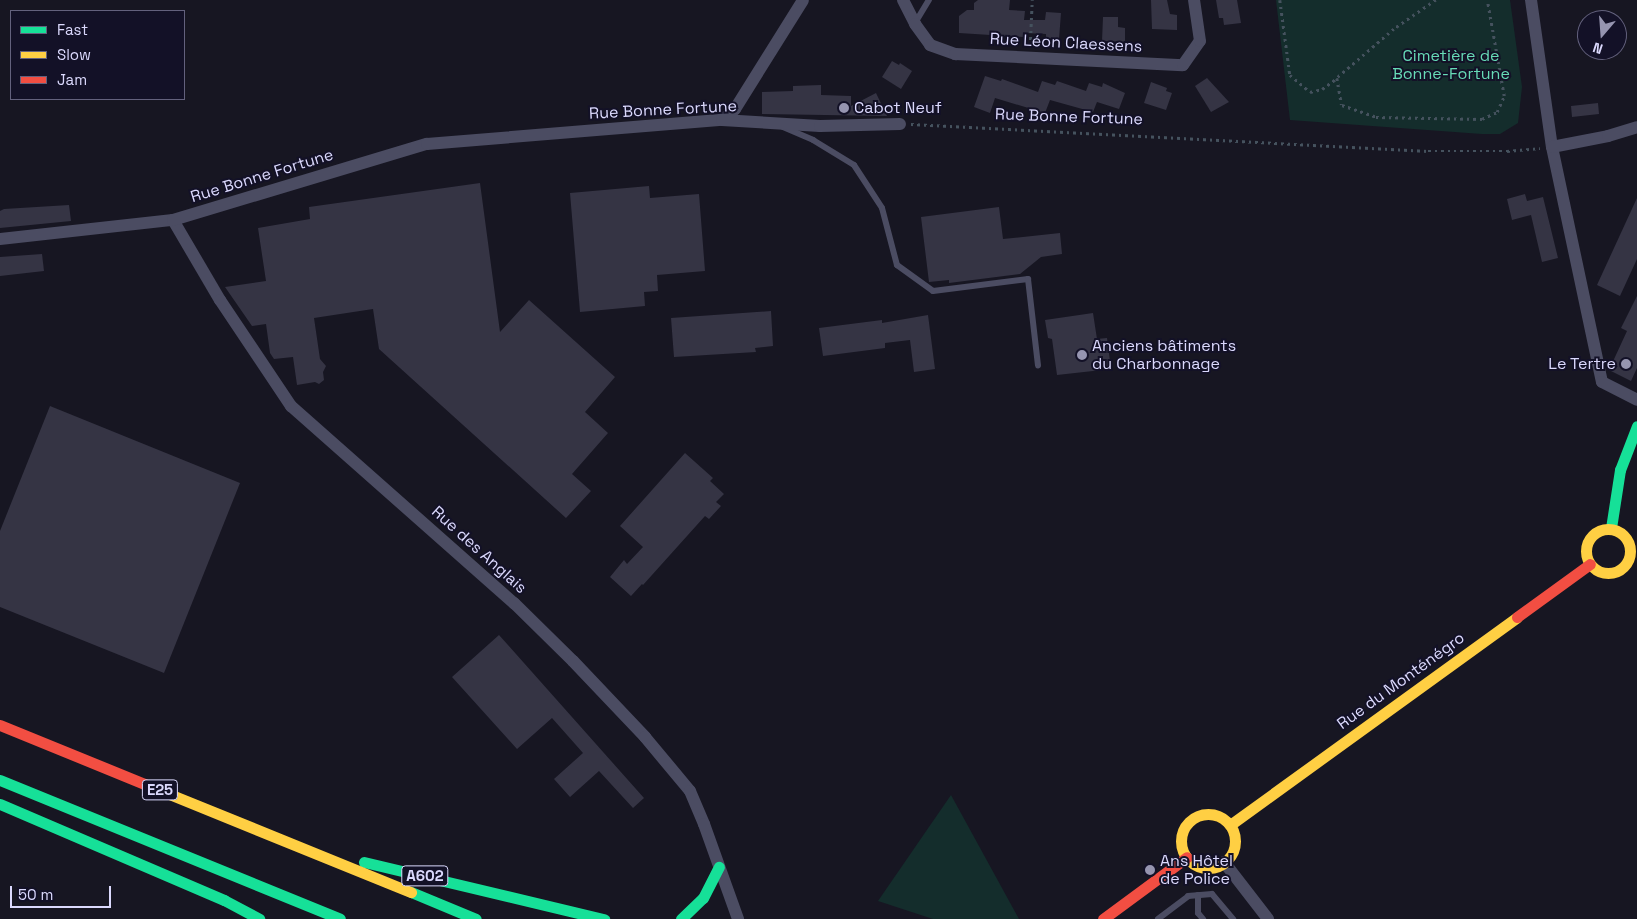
<!DOCTYPE html>
<meta charset="utf-8">
<style>
body{margin:0}
#map{position:relative;width:1637px;height:919px;overflow:hidden;background:#171622;font-family:"Space Grotesk",sans-serif}
div>[style]{position:absolute}
.green>*{inset:0;background:#142d2c}
.building>*{inset:0;background:#353444}
.path>*{height:2.5px;margin-top:-1.25px;transform-origin:0;background:repeating-linear-gradient(90deg,#45525e 0 2.5px,transparent 0 6.5px)}
.lane>*{height:6px;margin:-3px;padding:0 3px;transform-origin:3px;border-radius:3px;background:#4b4c62}
.street>*{height:12px;margin:-6px;padding:0 6px;transform-origin:6px;border-radius:6px;background:#4b4c62}
.fast>*{height:11px;margin:-5.5px;padding:0 5.5px;transform-origin:5.5px;border-radius:5.5px;background:#16e098}
.slow>*{height:11px;margin:-5.5px;padding:0 5.5px;transform-origin:5.5px;border-radius:5.5px;background:#ffcf43}
.slow>.ring{margin:-5.5px;padding:0;box-sizing:content-box;background:none;border:11px solid #ffcf43;border-radius:50%}
.jam>*{height:11px;margin:-5.5px;padding:0 5.5px;transform-origin:5.5px;border-radius:5.5px;background:#f24e42}
.dots>*{width:14px;height:14px;translate:-50% -50%;box-sizing:border-box;border:2px solid #131127;border-radius:50%}
span{translate:-50% -50%;white-space:nowrap;text-align:center;line-height:1.15;-webkit-text-stroke:4px #131127;paint-order:stroke}
.shield-label span{padding:1px 4px;background:#131127;border:1px solid;border-radius:4px;-webkit-text-stroke-width:0}
.shield-label{font-size:15px;color:#dbd9fd;font-weight:700}
.street-label{font-size:16px;color:#dbd9fd}
.park-label{font-size:16px;color:#67dbb7}
.poi-label{font-size:16px;color:#dbd9fd}
.left{translate:0 -50%;text-align:left}
.right{translate:-100% -50%;text-align:right}
.legend{position:absolute;left:10px;top:10px;width:175px;height:90px;box-sizing:border-box;background:#131127;border:1px solid #63617d;margin:0;padding:6px 9px;list-style:none;font-size:15px;color:#dbd9fd}
.legend li{display:flex;align-items:center;gap:10px;height:25px}
.legend b{width:25px;border:1px solid #63617d}
.north{position:absolute;left:1577px;top:10px;width:50px;height:50px;box-sizing:border-box;background:#131127;border:1px solid #63617d;border-radius:50%;rotate:198deg;font-size:14px;font-weight:700;line-height:20px;text-align:center;color:#dbd9fd}
.north::after{content:'';display:block;margin:auto;width:18px;height:22px;background:#9695b0;clip-path:polygon(50% 0,100% 100%,50% 72%,0 100%)}
.scale{position:absolute;left:10px;top:886px;width:101px;height:22px;box-sizing:border-box;border:2px solid #dbd9fd;border-top:0;padding-left:6px;font-size:15px;line-height:18px;white-space:nowrap;color:#dbd9fd;-webkit-text-stroke:4px #131127;paint-order:stroke}
</style>
<div id="map">
<div class="green">
<div style="clip-path:polygon(1276px 0,1510px 0,1522px 87px,1518px 123px,1500px 134px,1482px 134px,1290px 120px)"></div>
<div style="clip-path:polygon(951px 795px,1019px 919px,933px 919px,878px 901px)"></div>
</div>
<div class="building">
<div style="clip-path:polygon(978px 0,1010px 0,1009px 10px,1025px 11px,1024px 20px,1045px 20px,1046px 12px,1061px 13px,1059px 39px,1046px 38px,1046px 34px,1024px 33px,1024px 37px,959px 33px,959px 16px,967px 10px,974px 10px,974px 3px)"></div>
<div style="clip-path:polygon(1151px 0,1167px 0,1170px 14px,1177px 15px,1177px 30px,1152px 29px)"></div>
<div style="clip-path:polygon(1216px 0,1237px 0,1241px 23px,1224px 25px,1223px 18px,1219px 18px)"></div>
<div style="clip-path:polygon(1103px 17px,1118px 17px,1118px 27px,1125px 28px,1125px 42px,1102px 41px)"></div>
<div style="clip-path:polygon(892px 61px,899px 65px,900px 63px,912px 71px,901px 89px,882px 77px)"></div>
<div style="clip-path:polygon(985px 76px,1001px 81px,1002px 79px,1038px 92px,1042px 81px,1055px 85px,1057px 81px,1086px 91px,1089px 83px,1102px 87px,1103px 83px,1125px 93px,1119px 109px,1097px 102px,1093px 112px,1050px 100px,1045px 113px,995px 98px,990px 113px,974px 107px)"></div>
<div style="clip-path:polygon(1207px 78px,1229px 102px,1211px 112px,1195px 86px)"></div>
<div style="clip-path:polygon(1151px 82px,1167px 88px,1166px 91px,1172px 93px,1166px 110px,1144px 103px)"></div>
<div style="clip-path:polygon(821px 85px,821px 95px,851px 96px,851px 106px,876px 93px,887px 116px,762px 114px,762px 92px,793px 91px,793px 86px)"></div>
<div style="clip-path:polygon(1598px 103px,1599px 114px,1572px 117px,1571px 106px)"></div>
<div style="clip-path:polygon(480px 183px,500px 332px,529px 300px,615px 377px,585px 412px,608px 433px,572px 474px,591px 491px,566px 518px,379px 349px,373px 309px,314px 318px,320px 359px,326px 366px,323px 372px,324px 380px,319px 384px,315px 382px,297px 385px,293px 357px,274px 359px,270px 353px,266px 324px,252px 326px,225px 287px,266px 281px,258px 228px,310px 219px,309px 207px)"></div>
<div style="clip-path:polygon(649px 186px,650px 198px,699px 194px,705px 271px,657px 275px,658px 291px,644px 292px,645px 306px,580px 312px,570px 193px)"></div>
<div style="clip-path:polygon(1525px 194px,1527px 201px,1543px 197px,1558px 258px,1542px 262px,1531px 215px,1512px 220px,1507px 199px)"></div>
<div style="clip-path:polygon(1637px 198px,1637px 259px,1620px 296px,1597px 285px)"></div>
<div style="clip-path:polygon(69px 205px,71px 221px,0 228px,0 211px,4px 209px)"></div>
<div style="clip-path:polygon(999px 207px,1003px 239px,1060px 233px,1062px 254px,1041px 257px,1020px 274px,949px 283px,949px 280px,929px 282px,921px 217px)"></div>
<div style="clip-path:polygon(42px 254px,44px 271px,0 276px,0 257px)"></div>
<div style="clip-path:polygon(1637px 296px,1637px 368px,1631px 381px,1609px 370px,1627px 331px,1621px 328px)"></div>
<div style="clip-path:polygon(771px 311px,773px 346px,755px 348px,756px 352px,674px 357px,671px 318px)"></div>
<div style="clip-path:polygon(1093px 313px,1097px 339px,1107px 338px,1111px 369px,1057px 375px,1052px 339px,1048px 338px,1045px 320px)"></div>
<div style="clip-path:polygon(928px 315px,935px 369px,914px 372px,910px 340px,885px 343px,885px 348px,823px 356px,819px 328px,882px 320px,882px 323px)"></div>
<div style="clip-path:polygon(50px 406px,240px 483px,164px 673px,0 607px,0 531px)"></div>
<div style="clip-path:polygon(685px 453px,713px 478px,710px 481px,724px 494px,716px 502px,721px 506px,709px 519px,705px 516px,643px 585px,642px 584px,631px 596px,610px 577px,624px 560px,627px 564px,643px 547px,620px 526px)"></div>
<div style="clip-path:polygon(499px 635px,644px 798px,633px 808px,599px 771px,570px 797px,554px 779px,583px 753px,552px 718px,517px 749px,452px 677px)"></div>
</div>
<div class="path">
<div style="left:1280px;top:0;width:76px;rotate:82.4deg"></div>
<div style="left:1290px;top:75px;width:26px;rotate:40deg"></div>
<div style="left:1310px;top:92px;width:12px;rotate:-14deg"></div>
<div style="left:1322px;top:89px;width:19px;rotate:-36deg"></div>
<div style="left:1436px;top:0;width:51px;rotate:145.4deg"></div>
<div style="left:1394px;top:29px;width:75px;rotate:139.3deg"></div>
<div style="left:1337px;top:78px;width:27px;rotate:80deg"></div>
<div style="left:1342px;top:105px;width:36px;rotate:19deg"></div>
<div style="left:1376px;top:117px;width:106px;rotate:1.1deg"></div>
<div style="left:1482px;top:119px;width:17px;rotate:-25deg"></div>
<div style="left:1497px;top:112px;width:17px;rotate:-66deg"></div>
<div style="left:1504px;top:96px;width:97px;rotate:-100deg"></div>
<div style="left:1030px;top:46px;width:46px;rotate:-87.5deg"></div>
<div style="left:911px;top:124px;width:518px;rotate:2.99deg"></div>
<div style="left:1428px;top:151px;width:79px"></div>
<div style="left:1507px;top:151px;width:33px;rotate:-5deg"></div>
</div>
<div class="lane">
<div style="left:915px;top:23px;width:27px;rotate:-59deg"></div>
<div style="left:783px;top:127px;width:33px;rotate:23deg"></div>
<div style="left:813px;top:140px;width:48px;rotate:31.4deg"></div>
<div style="left:854px;top:165px;width:51px;rotate:56.9deg"></div>
<div style="left:882px;top:208px;width:59px;rotate:75.3deg"></div>
<div style="left:897px;top:265px;width:44px;rotate:35.8deg"></div>
<div style="left:933px;top:291px;width:96px;rotate:-7.2deg"></div>
<div style="left:1028px;top:279px;width:87px;rotate:83.4deg"></div>
<div style="left:1198px;top:895px;width:18px;rotate:90deg"></div>
<div style="left:1198px;top:913px;width:8px;rotate:50deg"></div>
<div style="left:1158px;top:919px;width:38px;rotate:-37deg"></div>
<div style="left:1188px;top:896px;width:24px;rotate:-5deg"></div>
<div style="left:1212px;top:894px;width:33px;rotate:50deg"></div>
</div>
<div class="street">
<div style="left:903px;top:0;width:27px;rotate:63deg"></div>
<div style="left:915px;top:24px;width:26px;rotate:54deg"></div>
<div style="left:930px;top:45px;width:27px;rotate:20deg"></div>
<div style="left:955px;top:54px;width:228px;rotate:2.8deg"></div>
<div style="left:1183px;top:65px;width:29px;rotate:-55deg"></div>
<div style="left:1200px;top:41px;width:41px;rotate:-98.3deg"></div>
<div style="left:1531px;top:0;width:148px;rotate:81.9deg"></div>
<div style="left:1552px;top:147px;width:240px;rotate:78deg"></div>
<div style="left:1602px;top:382px;width:39px;rotate:27deg"></div>
<div style="left:722px;top:120px;width:17px;rotate:-40deg"></div>
<div style="left:735px;top:109px;width:128px;rotate:-58deg"></div>
<div style="left:1552px;top:147px;width:57px;rotate:-11.1deg"></div>
<div style="left:1608px;top:136px;width:30px;rotate:-17deg"></div>
<div style="left:173px;top:220px;width:93px;rotate:59.6deg"></div>
<div style="left:220px;top:300px;width:128px;rotate:56.2deg"></div>
<div style="left:291px;top:406px;width:298px;rotate:41.5deg"></div>
<div style="left:514px;top:603px;width:83px;rotate:44.5deg"></div>
<div style="left:573px;top:661px;width:105px;rotate:46.5deg"></div>
<div style="left:645px;top:737px;width:70px;rotate:50.2deg"></div>
<div style="left:690px;top:791px;width:36px;rotate:67deg"></div>
<div style="left:704px;top:824px;width:101px;rotate:70.3deg"></div>
<div style="left:0;top:239px;width:174px;rotate:-6.3deg"></div>
<div style="left:173px;top:220px;width:265px;rotate:-16.7deg"></div>
<div style="left:427px;top:144px;width:296px;rotate:-4.7deg"></div>
<div style="left:722px;top:120px;width:98px;rotate:3.5deg"></div>
<div style="left:820px;top:126px;width:80px;rotate:-1.4deg"></div>
<div style="left:1224px;top:862px;width:72px;rotate:52.3deg"></div>
</div>
<div class="fast">
<div style="left:1611px;top:528px;width:59px;rotate:-81.2deg"></div>
<div style="left:1620px;top:470px;width:47px;rotate:-68.9deg"></div>
<div style="left:0;top:780px;width:367px;rotate:22.2deg"></div>
<div style="left:0;top:804px;width:244px;rotate:23.2deg"></div>
<div style="left:224px;top:900px;width:40px;rotate:28deg"></div>
<div style="left:364px;top:862px;width:247px;rotate:13.4deg"></div>
<div style="left:411px;top:892px;width:70px;rotate:22.6deg"></div>
<div style="left:681px;top:919px;width:30px;rotate:-44deg"></div>
<div style="left:703px;top:898px;width:35px;rotate:-63deg"></div>
</div>
<div class="slow">
<div class="ring" style="left:1586px;top:529px;width:33px;height:33px"></div>
<div style="left:147px;top:785px;width:285px;rotate:22.1deg"></div>
<div class="ring" style="left:1181px;top:814px;width:43px;height:43px"></div>
<div style="left:1230px;top:825px;width:354px;rotate:-35.9deg"></div>
</div>
<div class="jam">
<div style="left:1517px;top:617px;width:90px;rotate:-36deg"></div>
<div style="left:0;top:725px;width:159px;rotate:22.2deg"></div>
<div style="left:1103px;top:919px;width:104px;rotate:-36.4deg"></div>
</div>
<div class="dots">
<div style="left:844px;top:108px;background:#9695b0"></div>
<div style="left:1082px;top:355px;background:#9695b0"></div>
<div style="left:1626px;top:364px;background:#9695b0"></div>
<div style="left:1150px;top:870px;background:#9695b0"></div>
</div>
<div class="shield-label">
<span style="left:160px;top:790px">E25</span>
<span style="left:425px;top:876px">A602</span>
</div>
<div class="street-label">
<span style="left:1066px;top:43px;rotate:3deg">Rue Léon Claessens</span>
<span style="left:663px;top:110px;rotate:-3deg">Rue Bonne Fortune</span>
<span style="left:1069px;top:117px;rotate:2deg">Rue Bonne Fortune</span>
<span style="left:262px;top:176px;rotate:-17deg">Rue Bonne Fortune</span>
<span style="left:479px;top:550px;rotate:42deg">Rue des Anglais</span>
<span style="left:1401px;top:681px;rotate:-36deg">Rue du Monténégro</span>
</div>
<div class="park-label">
<span style="left:1451px;top:65px">Cimetière de<br>Bonne-Fortune</span>
</div>
<div class="poi-label">
<span class="left" style="left:854px;top:108px">Cabot Neuf</span>
<span class="left" style="left:1092px;top:355px">Anciens bâtiments<br>du Charbonnage</span>
<span class="right" style="left:1616px;top:364px">Le Tertre</span>
<span class="left" style="left:1160px;top:870px">Ans Hôtel<br>de Police</span>
</div>
<ul class="legend">
<li><b style="height:6px;background:#16e098"></b>Fast</li>
<li><b style="height:6px;background:#ffcf43"></b>Slow</li>
<li><b style="height:6px;background:#f24e42"></b>Jam</li>
</ul>
<div class="north">N</div>
<div class="scale">50 m</div>
</div>
